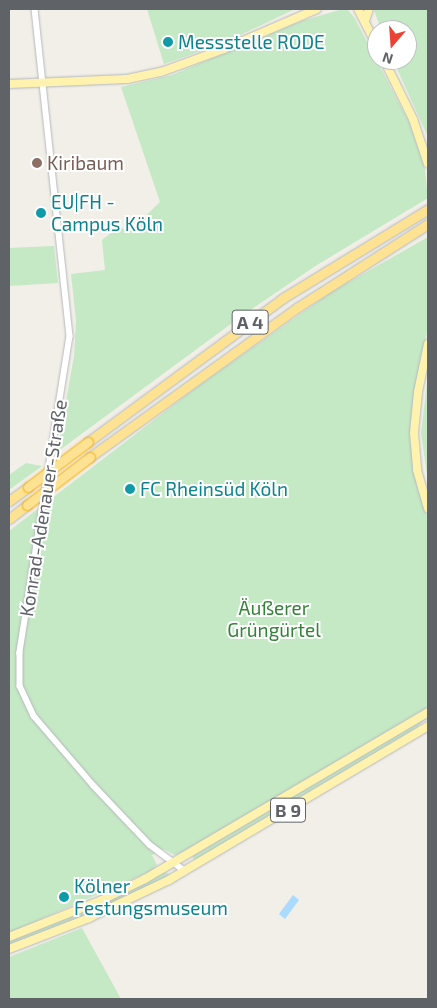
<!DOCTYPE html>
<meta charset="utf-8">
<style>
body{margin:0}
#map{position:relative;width:437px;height:1008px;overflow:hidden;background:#f1efe8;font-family:"Exo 2",sans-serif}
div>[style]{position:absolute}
.green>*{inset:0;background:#c5e8c5}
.water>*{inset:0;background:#aadaff}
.roads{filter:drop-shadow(0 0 1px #b5b8bc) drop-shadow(0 0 1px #b5b8bc)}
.minor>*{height:5.5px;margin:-2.75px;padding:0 2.75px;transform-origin:2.75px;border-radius:2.75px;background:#fff}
.major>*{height:8px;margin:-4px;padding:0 4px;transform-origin:4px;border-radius:4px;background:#fff2af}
.highway>*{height:9px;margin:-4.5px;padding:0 4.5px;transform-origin:4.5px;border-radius:4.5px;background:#fde293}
.bridges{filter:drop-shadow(0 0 1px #f9ab00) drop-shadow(0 0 1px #f9ab00)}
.highway-bridge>*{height:9px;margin:-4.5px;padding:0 4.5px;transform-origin:4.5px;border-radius:4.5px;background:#fde293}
.dots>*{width:14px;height:14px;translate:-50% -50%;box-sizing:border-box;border:2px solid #fff;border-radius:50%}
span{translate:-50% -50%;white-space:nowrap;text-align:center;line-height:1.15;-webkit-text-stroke:4px #fff;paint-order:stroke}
.shield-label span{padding:1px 4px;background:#fff;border:1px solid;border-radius:4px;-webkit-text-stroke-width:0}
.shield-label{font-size:18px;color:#5f6368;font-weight:700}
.culture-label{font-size:19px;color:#0d838f}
.left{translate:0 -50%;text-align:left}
.education-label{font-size:19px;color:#785e54}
.street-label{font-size:19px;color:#5f6368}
.park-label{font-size:19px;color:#348238}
.frame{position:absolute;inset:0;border:10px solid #5f6368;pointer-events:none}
.north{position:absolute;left:367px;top:20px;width:50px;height:50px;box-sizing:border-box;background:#fff;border:1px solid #bfc1c3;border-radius:50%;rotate:198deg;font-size:14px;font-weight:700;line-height:20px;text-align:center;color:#5f6368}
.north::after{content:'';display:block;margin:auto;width:18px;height:22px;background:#ea4335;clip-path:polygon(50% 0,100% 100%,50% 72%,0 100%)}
</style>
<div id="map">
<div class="green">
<div style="clip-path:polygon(147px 9px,295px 9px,221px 44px,164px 64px)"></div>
<div style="clip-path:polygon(428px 9px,428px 137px,393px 60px,407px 60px,407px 30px,381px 30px,374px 10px)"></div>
<div style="clip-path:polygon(339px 10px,348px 10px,354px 17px,409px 122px,425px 169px,428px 198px,317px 265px,243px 315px,57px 452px,74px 356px,76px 321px,71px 274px,105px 270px,102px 240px,120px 226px,128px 233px,160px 202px,121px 87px,172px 75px,302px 21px)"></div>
<div style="clip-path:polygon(428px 237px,428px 327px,410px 425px,417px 487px,428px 518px,428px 707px,188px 850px,175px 855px,163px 849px,152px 855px,157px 865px,151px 871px,9px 933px,9px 531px,201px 384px,333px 291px)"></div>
<div style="clip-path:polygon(54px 246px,58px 283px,9px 286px,9px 248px)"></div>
<div style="clip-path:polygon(428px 375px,428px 481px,421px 433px)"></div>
<div style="clip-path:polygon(26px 463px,42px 466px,9px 490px,9px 475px)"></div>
<div style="clip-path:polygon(428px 717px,407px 736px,195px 861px,192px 856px)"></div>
<div style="clip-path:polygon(165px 872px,171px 875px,111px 905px,9px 946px,9px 941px,101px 905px)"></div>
<div style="clip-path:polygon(82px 928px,121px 999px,9px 999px,9px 957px)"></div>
</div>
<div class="water">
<div style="clip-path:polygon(293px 895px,299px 900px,285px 919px,279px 914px)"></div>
</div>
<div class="roads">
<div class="minor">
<div style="left:35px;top:9px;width:329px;rotate:83.9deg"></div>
<div style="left:70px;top:336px;width:321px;rotate:99deg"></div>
<div style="left:20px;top:653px;width:33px;rotate:90deg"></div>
<div style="left:20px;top:686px;width:33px;rotate:65deg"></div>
<div style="left:34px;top:716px;width:92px;rotate:49.4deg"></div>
<div style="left:94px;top:786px;width:81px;rotate:46.5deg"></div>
<div style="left:150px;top:845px;width:44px;rotate:36.6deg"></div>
</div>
<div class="major">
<div style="left:358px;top:9px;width:42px;rotate:62.8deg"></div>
<div style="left:365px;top:21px;width:13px;rotate:-72deg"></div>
<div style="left:384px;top:60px;width:66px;rotate:63.8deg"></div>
<div style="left:413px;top:119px;width:47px;rotate:71.6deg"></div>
<div style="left:9px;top:84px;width:118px;rotate:-2.4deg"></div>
<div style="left:127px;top:79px;width:35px;rotate:-12deg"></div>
<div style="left:161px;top:72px;width:67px;rotate:-20.1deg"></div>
<div style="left:224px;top:49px;width:101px;rotate:-23.3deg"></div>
<div style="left:428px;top:344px;width:49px;rotate:101.8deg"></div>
<div style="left:418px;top:392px;width:41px;rotate:95.6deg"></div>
<div style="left:414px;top:433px;width:37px;rotate:85deg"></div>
<div style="left:417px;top:470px;width:40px;rotate:74deg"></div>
<div style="left:9px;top:937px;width:100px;rotate:-21.7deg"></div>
<div style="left:102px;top:900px;width:48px;rotate:-26deg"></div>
<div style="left:145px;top:879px;width:329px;rotate:-30.5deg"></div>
<div style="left:9px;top:949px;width:86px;rotate:-21.2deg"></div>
<div style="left:89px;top:918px;width:89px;rotate:-25.4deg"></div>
<div style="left:169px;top:880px;width:301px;rotate:-30.7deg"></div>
</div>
<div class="highway">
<div style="left:88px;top:442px;width:242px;rotate:-36.4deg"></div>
<div style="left:283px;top:298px;width:170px;rotate:-31.5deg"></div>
<div style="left:90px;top:457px;width:256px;rotate:-35.8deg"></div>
<div style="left:298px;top:307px;width:154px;rotate:-32.6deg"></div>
<div style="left:9px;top:501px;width:24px;rotate:-36deg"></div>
<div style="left:9px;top:519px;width:23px;rotate:-38deg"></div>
</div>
</div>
<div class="bridges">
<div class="highway-bridge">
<div style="left:28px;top:487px;width:75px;rotate:-36.9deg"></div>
<div style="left:27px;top:505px;width:79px;rotate:-37.3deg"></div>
</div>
</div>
<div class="dots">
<div style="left:168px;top:42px;background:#0f9aa8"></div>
<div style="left:37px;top:163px;background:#8d6e63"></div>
<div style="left:41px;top:213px;background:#0f9aa8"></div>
<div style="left:130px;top:489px;background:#0f9aa8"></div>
<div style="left:64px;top:897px;background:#0f9aa8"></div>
</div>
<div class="shield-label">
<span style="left:250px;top:322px">A 4</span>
<span style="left:288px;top:810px">B 9</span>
</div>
<div class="culture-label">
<span class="left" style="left:178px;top:42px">Messstelle RODE</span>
<span class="left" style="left:51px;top:213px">EU|FH -<br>Campus Köln</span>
<span class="left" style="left:140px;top:489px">FC Rheinsüd Köln</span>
<span class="left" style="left:74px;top:897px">Kölner<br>Festungsmuseum</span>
</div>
<div class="education-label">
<span class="left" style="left:47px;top:163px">Kiribaum</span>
</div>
<div class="street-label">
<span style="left:43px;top:508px;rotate:-81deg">Konrad-Adenauer-Straße</span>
</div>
<div class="park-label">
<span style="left:274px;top:619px">Äußerer<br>Grüngürtel</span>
</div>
<div class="frame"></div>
<div class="north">N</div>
</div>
